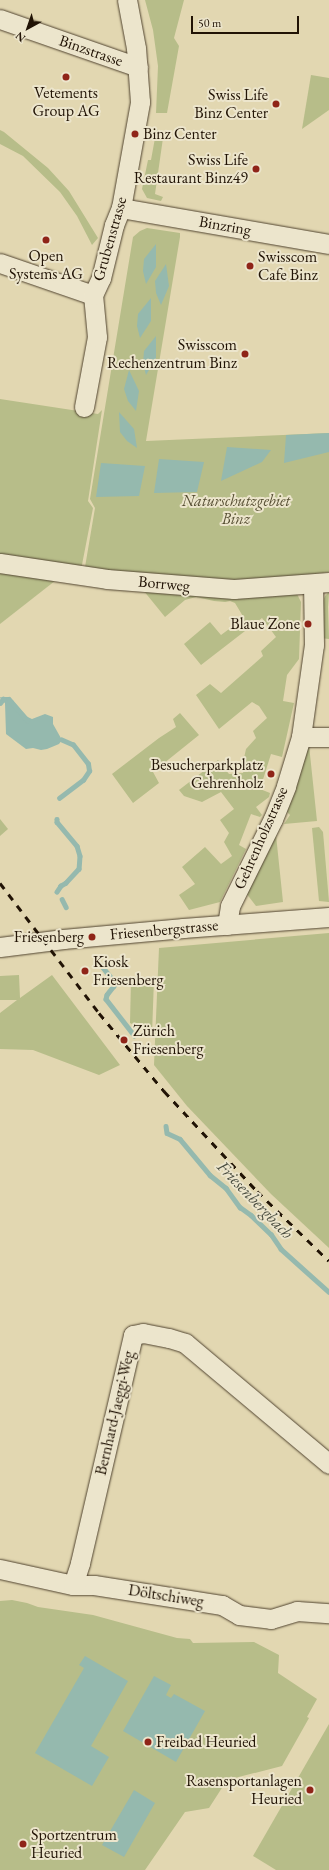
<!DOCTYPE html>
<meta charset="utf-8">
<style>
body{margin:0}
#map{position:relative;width:329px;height:1870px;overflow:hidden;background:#e2d7b1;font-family:"EB Garamond",serif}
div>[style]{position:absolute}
.green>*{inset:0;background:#b7bd89}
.water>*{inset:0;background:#95b9ae}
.stream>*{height:4.5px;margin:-2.25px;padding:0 2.25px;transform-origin:2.25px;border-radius:2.25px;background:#95b9ae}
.roads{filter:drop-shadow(0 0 1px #514430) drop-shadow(0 0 1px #514430)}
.minor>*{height:19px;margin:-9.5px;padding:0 9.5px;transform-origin:9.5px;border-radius:9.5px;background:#ece5cc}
.rail>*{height:3px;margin-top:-1.5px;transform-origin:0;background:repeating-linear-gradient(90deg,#211305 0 7px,transparent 0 14px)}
.dots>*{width:11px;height:11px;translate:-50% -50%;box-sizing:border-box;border:2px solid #ece5cc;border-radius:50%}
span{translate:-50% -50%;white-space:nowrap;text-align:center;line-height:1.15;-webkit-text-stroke:4px #ece5cc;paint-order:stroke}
.street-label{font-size:16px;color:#211305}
.poi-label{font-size:16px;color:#211305}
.right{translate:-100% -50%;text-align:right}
.left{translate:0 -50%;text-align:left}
.park-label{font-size:16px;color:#564e33;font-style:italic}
.water-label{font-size:17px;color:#4a4d40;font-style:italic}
.north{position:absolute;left:8px;top:8px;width:40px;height:40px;-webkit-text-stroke:3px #ece5cc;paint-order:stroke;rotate:220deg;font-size:11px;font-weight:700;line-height:16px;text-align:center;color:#211305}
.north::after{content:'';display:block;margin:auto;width:14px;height:18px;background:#211305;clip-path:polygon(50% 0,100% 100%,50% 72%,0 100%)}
.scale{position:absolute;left:191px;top:16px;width:108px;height:18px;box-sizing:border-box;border:2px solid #211305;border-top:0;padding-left:5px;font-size:12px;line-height:14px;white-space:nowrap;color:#211305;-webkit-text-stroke:3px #ece5cc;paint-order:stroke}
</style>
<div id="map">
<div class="green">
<div style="clip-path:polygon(145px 0,184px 0,174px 38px,179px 46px,167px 113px,156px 113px,158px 66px,153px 30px)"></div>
<div style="clip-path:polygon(311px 75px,329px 78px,329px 110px,302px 129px)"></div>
<div style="clip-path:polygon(154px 129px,164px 131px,155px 194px,163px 197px,161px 201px,147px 198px,142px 189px,148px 160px,151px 160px,155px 138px,151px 136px)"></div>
<div style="clip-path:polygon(0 130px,4px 132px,48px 168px,69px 191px,98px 238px,92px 245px,77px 216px,60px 192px,23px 156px,0 144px)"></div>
<div style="clip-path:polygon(147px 228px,180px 233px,180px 237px,146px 441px,329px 433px,329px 572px,292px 578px,231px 584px,84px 573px,95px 508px,90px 499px,133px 237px,140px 231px)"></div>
<div style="clip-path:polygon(0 399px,98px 414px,102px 410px,88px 501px,93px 508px,80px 575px,0 560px)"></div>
<div style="clip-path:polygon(0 568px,60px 577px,0 624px)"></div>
<div style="clip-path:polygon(139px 585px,267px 590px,272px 597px,281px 591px,297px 594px,301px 602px,299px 659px,287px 675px,283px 701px,294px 703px,282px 757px,271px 754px,260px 789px,270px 793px,269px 797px,256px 807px,262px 815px,260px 817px,251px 814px,239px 845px,246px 849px,220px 902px,189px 910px,179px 895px,195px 884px,182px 867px,205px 847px,221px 864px,232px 856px,224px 842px,229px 833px,220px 820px,234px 809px,221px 792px,202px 802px,184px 796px,179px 790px,218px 760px,229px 774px,243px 773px,246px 764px,244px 758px,246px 749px,256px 738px,253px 731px,267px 718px,259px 706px,252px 702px,219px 729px,196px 695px,210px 684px,221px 693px,263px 656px,261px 651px,276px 637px,262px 618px,201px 665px,184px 644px,210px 622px,221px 635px,244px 618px,235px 603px,230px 601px,225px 602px,214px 601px,196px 597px,185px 600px,165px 617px)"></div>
<div style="clip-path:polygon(329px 592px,328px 607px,329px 639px,320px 638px,322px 604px,325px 596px)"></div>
<div style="clip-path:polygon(180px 713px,199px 735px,153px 772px,159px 783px,133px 803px,112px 774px,159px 738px,176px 727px,173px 719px)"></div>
<div style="clip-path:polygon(309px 745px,317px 821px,284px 824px,290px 815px,286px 811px,305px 749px)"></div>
<div style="clip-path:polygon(0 819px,8px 829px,0 836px)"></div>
<div style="clip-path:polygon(319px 827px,323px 832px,329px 902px,319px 901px,312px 828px)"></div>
<div style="clip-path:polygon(276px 835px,283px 902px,256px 906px,246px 893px)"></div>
<div style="clip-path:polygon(329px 933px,329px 1248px,271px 1194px,187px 1106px,154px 1065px,159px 948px)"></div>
<div style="clip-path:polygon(19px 975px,20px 998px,52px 975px,120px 1065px,99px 1075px,33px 1050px,0 1049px,0 1013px,17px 1000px,0 1000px,0 976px)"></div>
<div style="clip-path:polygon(154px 979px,152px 1034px,130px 1023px,131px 980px)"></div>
<div style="clip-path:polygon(12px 1600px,27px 1603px,38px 1607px,93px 1615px,177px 1638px,190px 1639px,193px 1643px,254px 1642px,279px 1655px,278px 1673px,317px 1699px,307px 1717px,309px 1718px,282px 1766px,227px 1780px,209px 1808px,185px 1812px,145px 1870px,0 1870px,0 1601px)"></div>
<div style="clip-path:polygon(329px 1724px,329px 1870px,276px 1870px,253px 1856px)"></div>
</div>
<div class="water">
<div style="clip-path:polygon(156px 244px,156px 267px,146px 284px,143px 271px,144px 259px)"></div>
<div style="clip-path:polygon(166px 264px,169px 286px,161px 305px,156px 293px,155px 281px)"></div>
<div style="clip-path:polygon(151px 298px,151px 321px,140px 338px,137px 326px,138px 314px)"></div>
<div style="clip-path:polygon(156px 336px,156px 358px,146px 375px,143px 363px,144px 351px)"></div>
<div style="clip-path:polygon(129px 370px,139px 391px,136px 411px,128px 401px,124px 389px)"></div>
<div style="clip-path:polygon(119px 412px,134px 429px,137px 448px,127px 441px,120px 432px)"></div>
<div style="clip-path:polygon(329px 433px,329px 452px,284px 463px,286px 435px)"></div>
<div style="clip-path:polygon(227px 447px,271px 450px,262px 462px,221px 481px)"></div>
<div style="clip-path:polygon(159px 459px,204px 462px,197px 492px,154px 493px)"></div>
<div style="clip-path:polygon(101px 463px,145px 466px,139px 496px,96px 497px)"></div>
<div style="clip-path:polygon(0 697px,14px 701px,14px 706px,19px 713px,32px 719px,45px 714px,53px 717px,53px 724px,62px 740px,59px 744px,47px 749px,41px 750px,33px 748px,26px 749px,6px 734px,5px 703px,1px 700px)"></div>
<div style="clip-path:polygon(85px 1656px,128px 1681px,91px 1746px,109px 1757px,92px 1786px,35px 1753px,84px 1668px,79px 1665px)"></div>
<div style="clip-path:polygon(154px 1676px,171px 1685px,166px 1695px,171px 1698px,174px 1694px,205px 1711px,176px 1762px,123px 1731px)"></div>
<div style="clip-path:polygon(134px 1790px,155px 1803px,124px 1857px,102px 1845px)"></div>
</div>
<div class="stream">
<div style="left:0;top:703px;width:5px;rotate:-53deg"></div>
<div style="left:3px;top:699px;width:6px"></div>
<div style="left:9px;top:699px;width:28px;rotate:49deg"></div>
<div style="left:59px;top:798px;width:30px;rotate:-37deg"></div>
<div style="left:83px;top:780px;width:11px;rotate:-56deg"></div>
<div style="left:89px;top:771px;width:7px;rotate:-98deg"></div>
<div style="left:88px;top:764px;width:24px;rotate:-128deg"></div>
<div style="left:73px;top:745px;width:12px;rotate:-156deg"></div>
<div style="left:57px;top:819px;width:3px;rotate:90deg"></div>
<div style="left:57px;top:822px;width:31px;rotate:50deg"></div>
<div style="left:77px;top:846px;width:10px;rotate:73deg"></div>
<div style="left:80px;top:856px;width:13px;rotate:94deg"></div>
<div style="left:79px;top:869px;width:19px;rotate:133deg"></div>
<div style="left:66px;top:883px;width:6px;rotate:149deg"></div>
<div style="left:61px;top:886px;width:7px;rotate:124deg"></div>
<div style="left:62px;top:899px;width:9px;rotate:63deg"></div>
<div style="left:101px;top:965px;width:22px;rotate:51deg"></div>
<div style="left:115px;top:982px;width:4px;rotate:104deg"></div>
<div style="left:114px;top:986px;width:11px;rotate:128deg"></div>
<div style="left:107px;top:995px;width:4px;rotate:104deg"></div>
<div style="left:106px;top:999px;width:46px;rotate:52.1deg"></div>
<div style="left:166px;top:1126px;width:7px;rotate:82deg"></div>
<div style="left:167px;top:1133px;width:14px;rotate:25deg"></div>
<div style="left:180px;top:1139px;width:47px;rotate:50.2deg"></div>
<div style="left:210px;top:1175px;width:21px;rotate:39deg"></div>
<div style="left:226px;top:1188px;width:24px;rotate:54deg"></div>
<div style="left:240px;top:1207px;width:14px;rotate:36deg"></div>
<div style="left:251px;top:1215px;width:28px;rotate:44deg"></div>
<div style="left:271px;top:1234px;width:18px;rotate:56deg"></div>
<div style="left:281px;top:1249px;width:64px;rotate:41.9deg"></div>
</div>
<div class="roads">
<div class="minor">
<div style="left:0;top:19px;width:146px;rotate:19.2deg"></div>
<div style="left:121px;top:208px;width:211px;rotate:9.8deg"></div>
<div style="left:0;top:263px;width:98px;rotate:19deg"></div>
<div style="left:84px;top:407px;width:71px;rotate:-79.5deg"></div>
<div style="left:97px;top:337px;width:42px;rotate:-95.4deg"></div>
<div style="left:93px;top:295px;width:19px;rotate:-65deg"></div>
<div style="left:101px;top:278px;width:55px;rotate:-76.2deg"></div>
<div style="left:114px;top:225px;width:18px;rotate:-68deg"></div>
<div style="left:121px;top:208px;width:108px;rotate:-79.8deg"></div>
<div style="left:140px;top:102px;width:54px;rotate:-94.2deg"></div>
<div style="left:136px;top:48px;width:49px;rotate:-100.6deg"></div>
<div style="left:0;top:563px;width:108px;rotate:8.5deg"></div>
<div style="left:107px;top:579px;width:127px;rotate:4.5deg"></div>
<div style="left:234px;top:589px;width:95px;rotate:-4.2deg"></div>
<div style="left:301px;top:737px;width:28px"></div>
<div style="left:227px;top:925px;width:19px;rotate:-81deg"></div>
<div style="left:230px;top:906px;width:97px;rotate:-63.7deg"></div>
<div style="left:273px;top:819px;width:35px;rotate:-68deg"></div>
<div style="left:286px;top:786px;width:51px;rotate:-73deg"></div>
<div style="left:301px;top:737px;width:93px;rotate:-82deg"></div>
<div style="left:314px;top:645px;width:61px;rotate:-90.9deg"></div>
<div style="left:0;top:947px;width:64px;rotate:-7.2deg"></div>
<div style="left:63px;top:939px;width:121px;rotate:-5.2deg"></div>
<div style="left:183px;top:928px;width:146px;rotate:-4.3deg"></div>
<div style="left:0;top:1569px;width:75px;rotate:12.4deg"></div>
<div style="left:73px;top:1585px;width:21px"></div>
<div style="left:94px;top:1585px;width:130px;rotate:8.9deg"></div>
<div style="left:222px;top:1605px;width:20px;rotate:30deg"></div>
<div style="left:239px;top:1615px;width:32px;rotate:7deg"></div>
<div style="left:271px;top:1619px;width:27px;rotate:-17deg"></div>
<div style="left:297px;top:1611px;width:32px;rotate:4deg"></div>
<div style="left:73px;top:1585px;width:23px;rotate:-72deg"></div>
<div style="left:80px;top:1563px;width:234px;rotate:-76.9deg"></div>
<div style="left:133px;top:1335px;width:10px;rotate:-11deg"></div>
<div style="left:143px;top:1333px;width:26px;rotate:11deg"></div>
<div style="left:169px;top:1338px;width:17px;rotate:17deg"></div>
<div style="left:185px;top:1343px;width:188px;rotate:40deg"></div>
</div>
</div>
<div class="rail">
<div style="left:0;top:883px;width:163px;rotate:52.7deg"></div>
<div style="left:99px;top:1013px;width:102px;rotate:50.2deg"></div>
<div style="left:164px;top:1091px;width:137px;rotate:47.1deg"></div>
<div style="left:257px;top:1191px;width:100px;rotate:44.2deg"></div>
</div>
<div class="dots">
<div style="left:66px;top:77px;background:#8f2418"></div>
<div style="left:276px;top:104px;background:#8f2418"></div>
<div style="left:135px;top:134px;background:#8f2418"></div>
<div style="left:256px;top:169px;background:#8f2418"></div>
<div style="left:46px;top:240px;background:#8f2418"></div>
<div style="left:250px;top:266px;background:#8f2418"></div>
<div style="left:245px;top:354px;background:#8f2418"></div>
<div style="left:308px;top:624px;background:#8f2418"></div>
<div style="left:271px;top:774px;background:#8f2418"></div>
<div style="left:92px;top:937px;background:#8f2418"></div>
<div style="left:85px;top:971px;background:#8f2418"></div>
<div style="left:124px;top:1040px;background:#8f2418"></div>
<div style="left:148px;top:1742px;background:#8f2418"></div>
<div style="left:310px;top:1790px;background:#8f2418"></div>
<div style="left:23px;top:1844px;background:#8f2418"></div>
</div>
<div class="street-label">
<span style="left:91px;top:51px;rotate:19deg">Binzstrasse</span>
<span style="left:225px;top:226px;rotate:10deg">Binzring</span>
<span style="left:110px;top:239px;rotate:-74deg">Grubenstrasse</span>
<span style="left:164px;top:584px;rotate:5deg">Borrweg</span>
<span style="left:261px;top:838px;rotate:-66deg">Gehrenholzstrasse</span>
<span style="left:164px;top:930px;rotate:-5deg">Friesenbergstrasse</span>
<span style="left:115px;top:1413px;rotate:-77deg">Bernhard-Jaeggi-Weg</span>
<span style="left:166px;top:1596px;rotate:9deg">Döltschiweg</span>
</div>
<div class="poi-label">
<span style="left:66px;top:102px">Vetements<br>Group AG</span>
<span class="right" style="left:268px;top:104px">Swiss Life<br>Binz Center</span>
<span class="left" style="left:143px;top:134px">Binz Center</span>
<span class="right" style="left:248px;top:169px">Swiss Life<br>Restaurant Binz49</span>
<span style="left:46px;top:265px">Open<br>Systems AG</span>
<span class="left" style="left:258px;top:266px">Swisscom<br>Cafe Binz</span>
<span class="right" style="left:237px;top:354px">Swisscom<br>Rechenzentrum Binz</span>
<span class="right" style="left:300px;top:624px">Blaue Zone</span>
<span class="right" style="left:263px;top:774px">Besucherparkplatz<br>Gehrenholz</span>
<span class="right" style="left:84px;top:937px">Friesenberg</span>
<span class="left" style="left:93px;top:971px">Kiosk<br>Friesenberg</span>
<span class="left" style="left:133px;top:1040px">Zürich<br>Friesenberg</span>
<span class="left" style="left:156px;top:1742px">Freibad Heuried</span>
<span class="right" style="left:302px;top:1790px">Rasensportanlagen<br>Heuried</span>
<span class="left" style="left:31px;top:1844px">Sportzentrum<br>Heuried</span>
</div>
<div class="park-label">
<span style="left:236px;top:510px">Naturschutzgebiet<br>Binz</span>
</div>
<div class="water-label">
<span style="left:255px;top:1200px;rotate:46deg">Friesenbergbach</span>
</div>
<div class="north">N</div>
<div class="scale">50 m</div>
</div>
